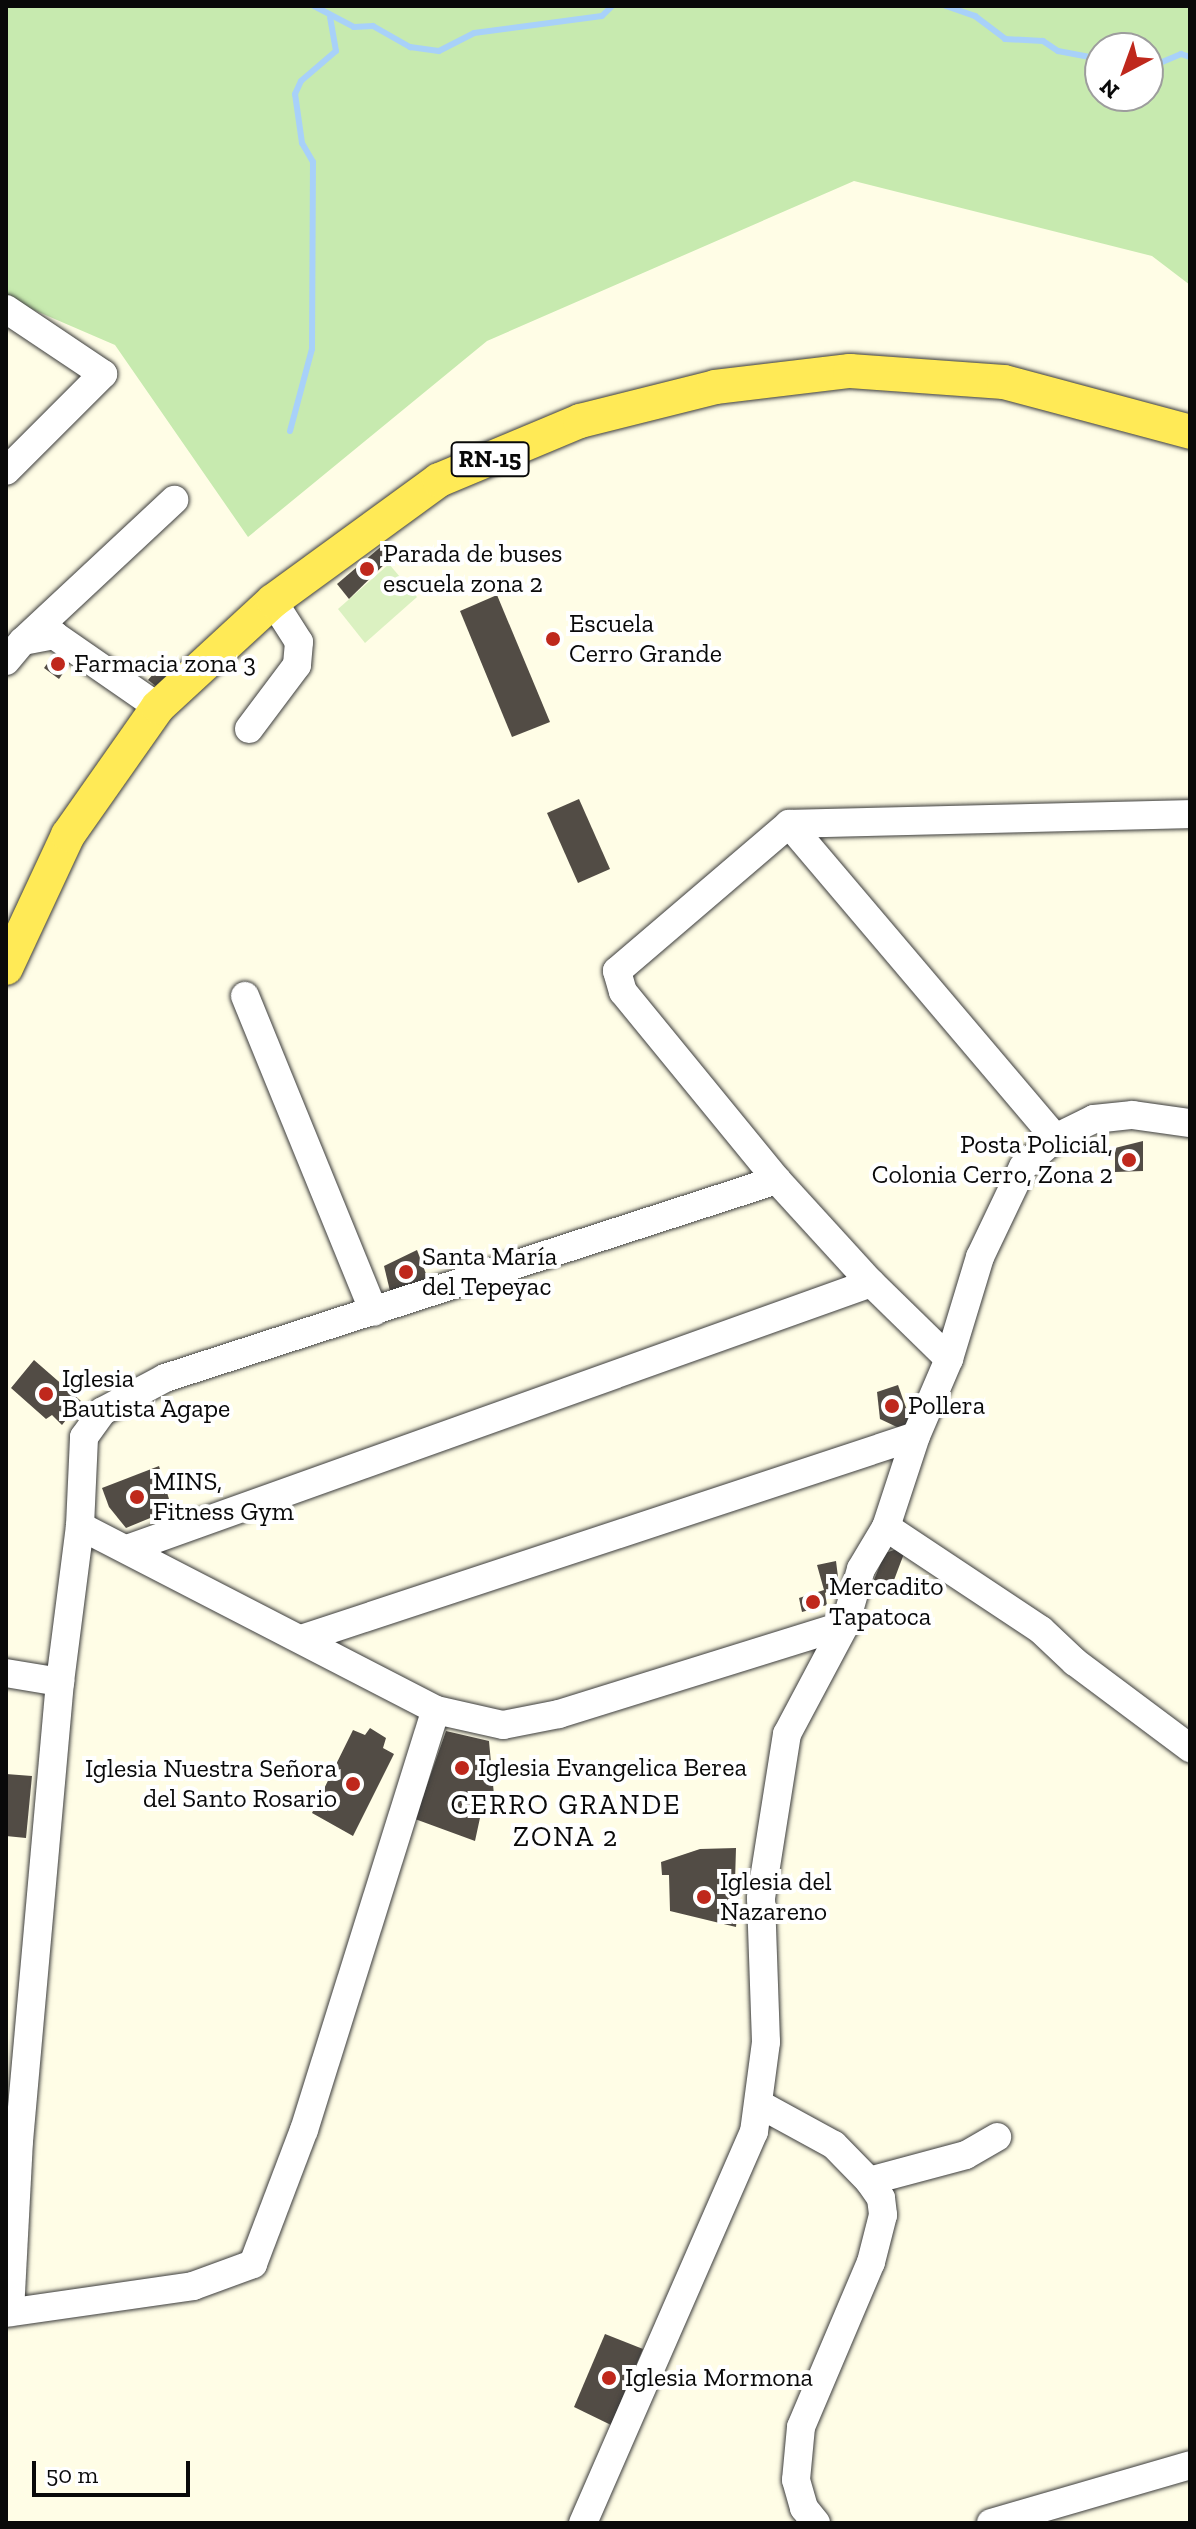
<!DOCTYPE html>
<meta charset="utf-8">
<style>
body{margin:0}
#map{position:relative;width:1196px;height:2529px;overflow:hidden;background:#fffde6;font-family:"Zilla Slab",serif}
div>[style]{position:absolute}
.green>*{inset:0;background:#c7eaaf}
.pitch>*{inset:0;background:#dbf1c1}
.stream>*{height:6px;margin:-3px;padding:0 3px;transform-origin:3px;border-radius:3px;background:#a8d1f9}
.building>*{inset:0;background:#524c45}
.roads{filter:drop-shadow(0 0 2px #3c3c3c) drop-shadow(0 0 2px #3c3c3c)}
.minor>*{height:28px;margin:-14px;padding:0 14px;transform-origin:14px;border-radius:14px;background:#fff}
.major>*{height:34px;margin:-17px;padding:0 17px;transform-origin:17px;border-radius:17px;background:#ffea56}
.dots>*{width:22px;height:22px;translate:-50% -50%;box-sizing:border-box;border:4px solid #fff;border-radius:50%}
span{translate:-50% -50%;white-space:nowrap;text-align:center;line-height:1.15;-webkit-text-stroke:8px #fff;paint-order:stroke}
.shield-label span{padding:2px 6px;background:#fff;border:2px solid;border-radius:6px;-webkit-text-stroke-width:0}
.shield-label{font-size:24px;color:#090909;font-weight:700}
.poi-label{font-size:26px;color:#090909}
.left{translate:0 -50%;text-align:left}
.right{translate:-100% -50%;text-align:right}
.neighbourhood-label{font-size:28px;color:#090909;letter-spacing:2px}
.frame{position:absolute;inset:0;border:8px solid #090909;pointer-events:none}
.north{position:absolute;left:1084px;top:32px;width:80px;height:80px;box-sizing:border-box;background:#fff;border:2px solid #9d9d9d;border-radius:50%;rotate:221deg;font-size:22px;font-weight:700;line-height:32px;text-align:center;color:#090909}
.north::after{content:'';display:block;margin:auto;width:28px;height:36px;background:#bf281c;clip-path:polygon(50% 0,100% 100%,50% 72%,0 100%)}
.scale{position:absolute;left:32px;top:2461px;width:158px;height:36px;box-sizing:border-box;border:4px solid #090909;border-top:0;padding-left:10px;font-size:24px;line-height:28px;white-space:nowrap;color:#090909;-webkit-text-stroke:6px #fff;paint-order:stroke}
</style>
<div id="map">
<div class="green">
<div style="clip-path:polygon(evenodd,6px 6px,1190px 6px,1190px 285px,1152px 256px,854px 181px,487px 341px,248px 537px,115px 345px,6px 298px,6px 6px,1100px 48px,1148px 48px,1148px 96px,1100px 96px,1100px 48px)"></div>
</div>
<div class="pitch">
<div style="clip-path:polygon(389px 564px,417px 597px,365px 643px,338px 609px)"></div>
</div>
<div class="stream">
<div style="left:314px;top:6px;width:45px;rotate:27.7deg"></div>
<div style="left:354px;top:27px;width:19px;rotate:-3deg"></div>
<div style="left:373px;top:26px;width:43px;rotate:29.6deg"></div>
<div style="left:410px;top:47px;width:29px;rotate:8deg"></div>
<div style="left:439px;top:51px;width:39px;rotate:-27deg"></div>
<div style="left:474px;top:33px;width:129px;rotate:-7.6deg"></div>
<div style="left:602px;top:16px;width:14px;rotate:-45deg"></div>
<div style="left:946px;top:6px;width:31px;rotate:19deg"></div>
<div style="left:975px;top:16px;width:38px;rotate:37deg"></div>
<div style="left:1005px;top:39px;width:38px;rotate:3deg"></div>
<div style="left:1043px;top:41px;width:18px;rotate:34deg"></div>
<div style="left:1058px;top:51px;width:43px;rotate:10.8deg"></div>
<div style="left:1148px;top:68px;width:36px;rotate:-23deg"></div>
<div style="left:1181px;top:54px;width:9px;rotate:18deg"></div>
<div style="left:290px;top:431px;width:85px;rotate:-75deg"></div>
<div style="left:312px;top:349px;width:187px;rotate:-89.7deg"></div>
<div style="left:313px;top:162px;width:22px;rotate:-120deg"></div>
<div style="left:302px;top:143px;width:49px;rotate:-98.1deg"></div>
<div style="left:295px;top:94px;width:14px;rotate:-65deg"></div>
<div style="left:301px;top:81px;width:46px;rotate:-40.6deg"></div>
<div style="left:336px;top:51px;width:34px;rotate:-100deg"></div>
</div>
<div class="building">
<div style="clip-path:polygon(384px 544px,395px 554px,349px 599px,337px 584px)"></div>
<div style="clip-path:polygon(497px 595px,550px 722px,512px 737px,460px 611px)"></div>
<div style="clip-path:polygon(60px 646px,72px 660px,59px 679px,44px 668px)"></div>
<div style="clip-path:polygon(166px 659px,178px 670px,161px 690px,148px 680px)"></div>
<div style="clip-path:polygon(579px 799px,610px 869px,578px 883px,547px 813px)"></div>
<div style="clip-path:polygon(1143px 1141px,1143px 1171px,1115px 1172px,1115px 1148px)"></div>
<div style="clip-path:polygon(417px 1250px,428px 1279px,390px 1291px,384px 1266px)"></div>
<div style="clip-path:polygon(34px 1360px,81px 1401px,62px 1425px,52px 1415px,46px 1419px,11px 1388px)"></div>
<div style="clip-path:polygon(898px 1385px,916px 1436px,880px 1419px,877px 1392px)"></div>
<div style="clip-path:polygon(159px 1466px,172px 1509px,126px 1528px,109px 1507px,102px 1488px)"></div>
<div style="clip-path:polygon(894px 1550px,905px 1551px,891px 1588px,873px 1582px,885px 1553px)"></div>
<div style="clip-path:polygon(836px 1561px,839px 1585px,825px 1593px,827px 1605px,802px 1612px,799px 1598px,824px 1590px,817px 1565px)"></div>
<div style="clip-path:polygon(370px 1728px,386px 1738px,383px 1748px,394px 1754px,353px 1836px,312px 1813px,353px 1730px,365px 1735px)"></div>
<div style="clip-path:polygon(446px 1731px,489px 1741px,494px 1795px,483px 1804px,475px 1841px,415px 1819px)"></div>
<div style="clip-path:polygon(6px 1774px,32px 1776px,26px 1838px,6px 1836px)"></div>
<div style="clip-path:polygon(736px 1848px,735px 1882px,740px 1884px,736px 1927px,670px 1911px,669px 1875px,662px 1875px,661px 1862px,700px 1849px)"></div>
<div style="clip-path:polygon(605px 2334px,643px 2349px,611px 2425px,574px 2407px)"></div>
</div>
<div class="roads">
<div class="minor">
<div style="left:6px;top:309px;width:117px;rotate:33.8deg"></div>
<div style="left:103px;top:374px;width:137px;rotate:135deg"></div>
<div style="left:23px;top:641px;width:207px;rotate:-43deg"></div>
<div style="left:6px;top:661px;width:26px;rotate:-50deg"></div>
<div style="left:23px;top:641px;width:32px;rotate:-11deg"></div>
<div style="left:54px;top:635px;width:126px;rotate:34.7deg"></div>
<div style="left:249px;top:729px;width:80px;rotate:-53.1deg"></div>
<div style="left:297px;top:665px;width:23px;rotate:-85deg"></div>
<div style="left:299px;top:642px;width:49px;rotate:-122.4deg"></div>
<div style="left:789px;top:824px;width:412px;rotate:49.7deg"></div>
<div style="left:245px;top:996px;width:341px;rotate:67.8deg"></div>
<div style="left:949px;top:1359px;width:109px;rotate:-135.7deg"></div>
<div style="left:871px;top:1283px;width:139px;rotate:-132.4deg"></div>
<div style="left:777px;top:1180px;width:243px;rotate:-129.3deg"></div>
<div style="left:623px;top:992px;width:22px;rotate:-106deg"></div>
<div style="left:617px;top:971px;width:226px;rotate:-40.5deg"></div>
<div style="left:789px;top:824px;width:401px;rotate:-1.4deg"></div>
<div style="left:80px;top:1526px;width:401px;rotate:27.3deg"></div>
<div style="left:436px;top:1710px;width:69px;rotate:12.6deg"></div>
<div style="left:503px;top:1725px;width:57px;rotate:-11.1deg"></div>
<div style="left:559px;top:1714px;width:300px;rotate:-17.3deg"></div>
<div style="left:886px;top:1527px;width:186px;rotate:33.6deg"></div>
<div style="left:1041px;top:1630px;width:47px;rotate:43.3deg"></div>
<div style="left:1075px;top:1662px;width:144px;rotate:36.8deg"></div>
<div style="left:130px;top:1548px;width:787px;rotate:-19.68deg"></div>
<div style="left:304px;top:1638px;width:644px;rotate:-18.27deg"></div>
<div style="left:6px;top:1673px;width:55px;rotate:9.5deg"></div>
<div style="left:759px;top:2104px;width:85px;rotate:28.7deg"></div>
<div style="left:834px;top:2145px;width:50px;rotate:45.8deg"></div>
<div style="left:869px;top:2181px;width:21px;rotate:55deg"></div>
<div style="left:881px;top:2198px;width:17px;rotate:83deg"></div>
<div style="left:883px;top:2215px;width:49px;rotate:104.3deg"></div>
<div style="left:871px;top:2262px;width:179px;rotate:113deg"></div>
<div style="left:801px;top:2427px;width:53px;rotate:95.4deg"></div>
<div style="left:796px;top:2480px;width:29px;rotate:74deg"></div>
<div style="left:804px;top:2508px;width:19px;rotate:51deg"></div>
<div style="left:869px;top:2181px;width:100px;rotate:-15deg"></div>
<div style="left:966px;top:2155px;width:36px;rotate:-30deg"></div>
<div style="left:10px;top:2312px;width:171px;rotate:-87deg"></div>
<div style="left:19px;top:2141px;width:461px;rotate:-84.9deg"></div>
<div style="left:60px;top:1682px;width:157px;rotate:-82.7deg"></div>
<div style="left:80px;top:1526px;width:89px;rotate:-87.4deg"></div>
<div style="left:84px;top:1437px;width:32px;rotate:-54deg"></div>
<div style="left:103px;top:1411px;width:70px;rotate:-28deg"></div>
<div style="left:165px;top:1378px;width:643px;rotate:-17.93deg"></div>
<div style="left:6px;top:2313px;width:189px;rotate:-8.2deg"></div>
<div style="left:193px;top:2286px;width:64px;rotate:-20.1deg"></div>
<div style="left:253px;top:2264px;width:143px;rotate:-69.2deg"></div>
<div style="left:304px;top:2130px;width:440px;rotate:-72.6deg"></div>
<div style="left:583px;top:2523px;width:427px;rotate:-66.4deg"></div>
<div style="left:754px;top:2132px;width:91px;rotate:-82.4deg"></div>
<div style="left:766px;top:2042px;width:144px;rotate:-92deg"></div>
<div style="left:761px;top:1898px;width:166px;rotate:-81deg"></div>
<div style="left:787px;top:1734px;width:123px;rotate:-62deg"></div>
<div style="left:845px;top:1625px;width:58px;rotate:-74.1deg"></div>
<div style="left:861px;top:1569px;width:49px;rotate:-59.2deg"></div>
<div style="left:886px;top:1527px;width:96px;rotate:-71.8deg"></div>
<div style="left:916px;top:1436px;width:84px;rotate:-66.8deg"></div>
<div style="left:949px;top:1359px;width:107px;rotate:-73.1deg"></div>
<div style="left:980px;top:1257px;width:100px;rotate:-64.5deg"></div>
<div style="left:1023px;top:1167px;width:43px;rotate:-42.2deg"></div>
<div style="left:1055px;top:1138px;width:43px;rotate:-26deg"></div>
<div style="left:1094px;top:1119px;width:39px;rotate:-6deg"></div>
<div style="left:1133px;top:1115px;width:58px;rotate:8deg"></div>
<div style="left:991px;top:2523px;width:207px;rotate:-16.2deg"></div>
</div>
<div class="major">
<div style="left:6px;top:968px;width:147px;rotate:-65deg"></div>
<div style="left:68px;top:835px;width:156px;rotate:-54.9deg"></div>
<div style="left:158px;top:707px;width:156px;rotate:-42.7deg"></div>
<div style="left:273px;top:601px;width:205px;rotate:-36.1deg"></div>
<div style="left:439px;top:480px;width:153px;rotate:-22.7deg"></div>
<div style="left:580px;top:421px;width:139px;rotate:-14.1deg"></div>
<div style="left:715px;top:387px;width:136px;rotate:-6.8deg"></div>
<div style="left:850px;top:371px;width:154px;rotate:4.1deg"></div>
<div style="left:1004px;top:382px;width:193px;rotate:15deg"></div>
</div>
</div>
<div class="dots">
<div style="left:367px;top:569px;background:#bf281c"></div>
<div style="left:553px;top:639px;background:#bf281c"></div>
<div style="left:58px;top:664px;background:#bf281c"></div>
<div style="left:1129px;top:1160px;background:#bf281c"></div>
<div style="left:406px;top:1272px;background:#bf281c"></div>
<div style="left:46px;top:1394px;background:#bf281c"></div>
<div style="left:892px;top:1406px;background:#bf281c"></div>
<div style="left:137px;top:1497px;background:#bf281c"></div>
<div style="left:813px;top:1602px;background:#bf281c"></div>
<div style="left:462px;top:1768px;background:#bf281c"></div>
<div style="left:353px;top:1784px;background:#bf281c"></div>
<div style="left:704px;top:1897px;background:#bf281c"></div>
<div style="left:609px;top:2378px;background:#bf281c"></div>
</div>
<div class="shield-label">
<span style="left:490px;top:459px">RN-15</span>
</div>
<div class="poi-label">
<span class="left" style="left:383px;top:569px">Parada de buses<br>escuela zona 2</span>
<span class="left" style="left:569px;top:639px">Escuela<br>Cerro Grande</span>
<span class="left" style="left:74px;top:664px">Farmacia zona 3</span>
<span class="right" style="left:1113px;top:1160px">Posta Policial,<br>Colonia Cerro, Zona 2</span>
<span class="left" style="left:422px;top:1272px">Santa María<br>del Tepeyac</span>
<span class="left" style="left:62px;top:1394px">Iglesia<br>Bautista Agape</span>
<span class="left" style="left:908px;top:1406px">Pollera</span>
<span class="left" style="left:153px;top:1497px">MINS,<br>Fitness Gym</span>
<span class="left" style="left:829px;top:1602px">Mercadito<br>Tapatoca</span>
<span class="left" style="left:478px;top:1768px">Iglesia Evangelica Berea</span>
<span class="right" style="left:337px;top:1784px">Iglesia Nuestra Señora<br>del Santo Rosario</span>
<span class="left" style="left:720px;top:1897px">Iglesia del<br>Nazareno</span>
<span class="left" style="left:625px;top:2378px">Iglesia Mormona</span>
</div>
<div class="neighbourhood-label">
<span style="left:566px;top:1821px">CERRO GRANDE<br>ZONA 2</span>
</div>
<div class="frame"></div>
<div class="north">N</div>
<div class="scale">50 m</div>
</div>
